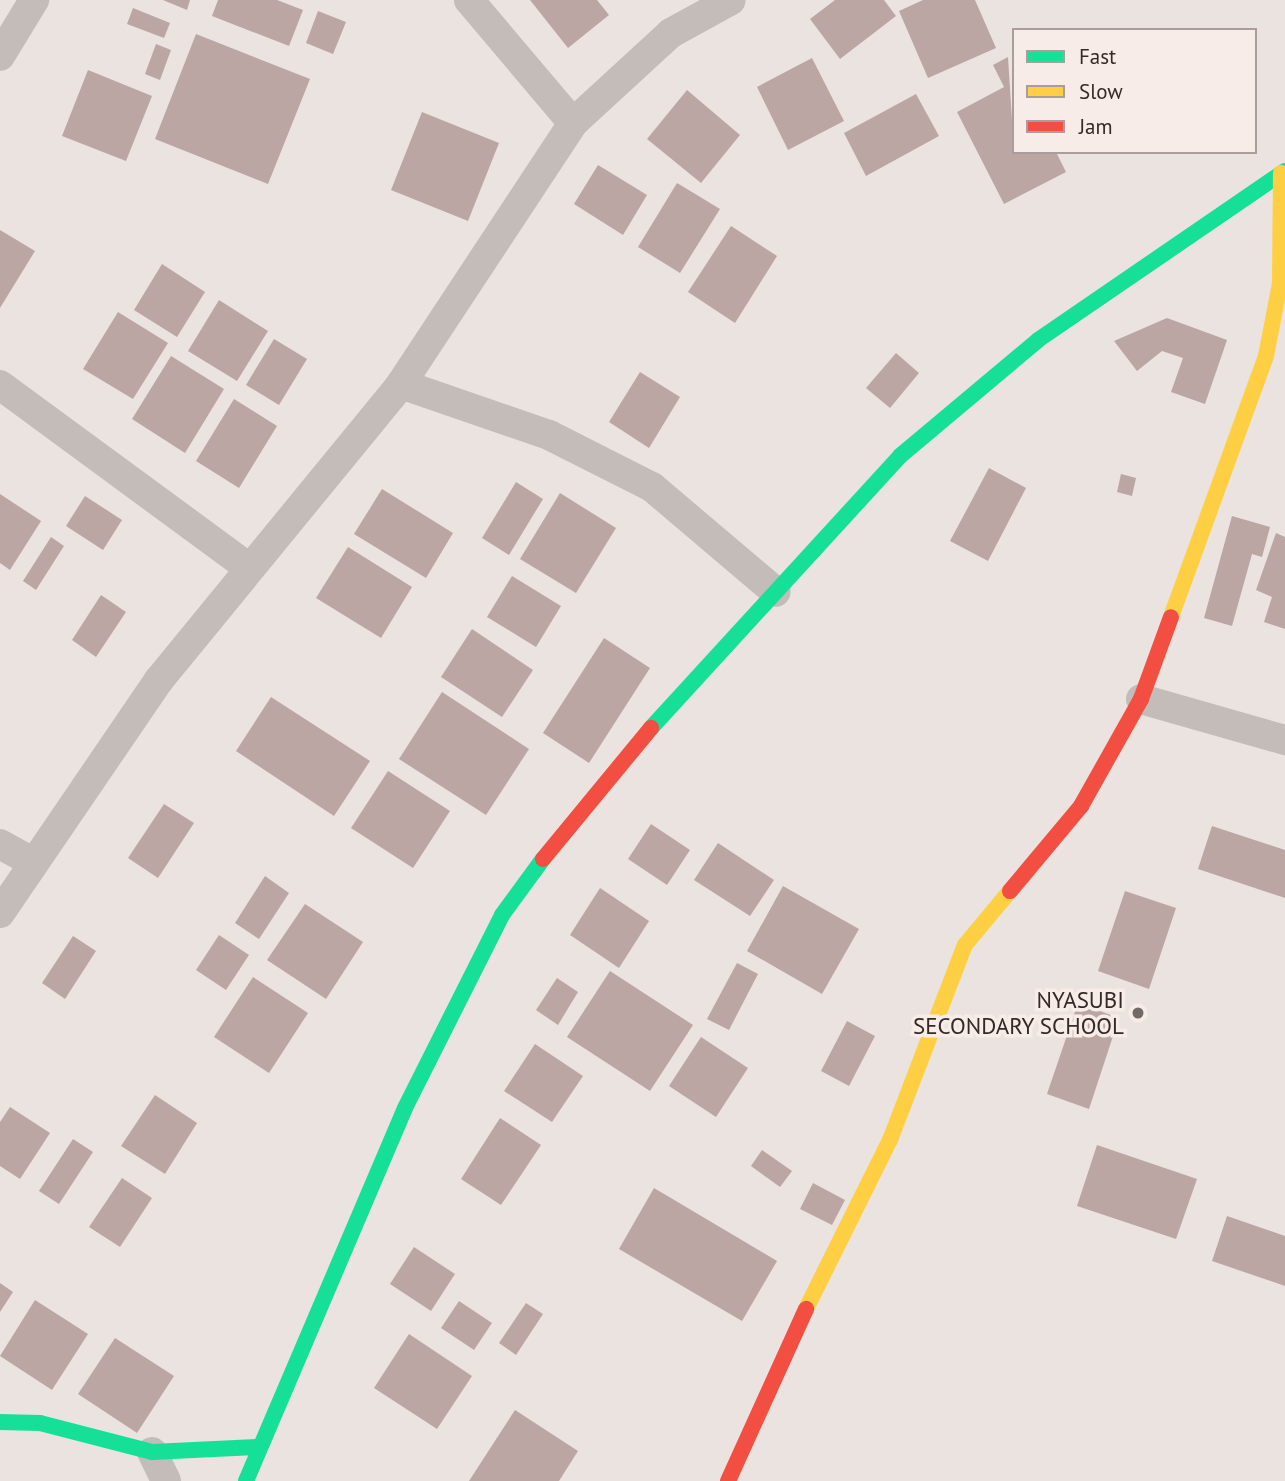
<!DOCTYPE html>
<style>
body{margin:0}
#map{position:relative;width:1285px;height:1481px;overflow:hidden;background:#eae3df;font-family:"PT Sans",sans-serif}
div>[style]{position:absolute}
.building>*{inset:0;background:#bca6a3}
.street>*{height:30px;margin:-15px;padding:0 15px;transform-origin:15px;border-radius:15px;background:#c3bcb9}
.fast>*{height:16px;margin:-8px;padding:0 8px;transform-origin:8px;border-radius:8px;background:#16e098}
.slow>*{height:16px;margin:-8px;padding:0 8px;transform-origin:8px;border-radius:8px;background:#ffcf43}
.jam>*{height:16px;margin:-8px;padding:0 8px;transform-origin:8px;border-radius:8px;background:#f24e42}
.dots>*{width:19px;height:19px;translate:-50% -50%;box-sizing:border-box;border:4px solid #f7ece7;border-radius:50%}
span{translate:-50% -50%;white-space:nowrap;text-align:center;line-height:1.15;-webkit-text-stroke:7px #f7ece7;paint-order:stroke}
.poi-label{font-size:23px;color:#332928}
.right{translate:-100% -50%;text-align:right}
.legend{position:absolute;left:1012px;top:28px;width:245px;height:126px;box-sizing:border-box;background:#f7ece7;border:2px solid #a99e9b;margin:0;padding:9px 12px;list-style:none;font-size:21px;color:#332928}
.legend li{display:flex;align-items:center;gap:14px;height:35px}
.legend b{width:35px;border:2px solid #a99e9b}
</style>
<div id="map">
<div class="building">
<div style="clip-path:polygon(163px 0,190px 0,187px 10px)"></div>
<div style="clip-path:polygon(218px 0,277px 0,303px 10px,289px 46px,212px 16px)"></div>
<div style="clip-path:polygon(530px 0,597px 0,609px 15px,568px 48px)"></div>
<div style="clip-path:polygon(835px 0,884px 0,896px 16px,840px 59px,810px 19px)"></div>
<div style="clip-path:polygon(923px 0,975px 0,996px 48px,928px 78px,899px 11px)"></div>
<div style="clip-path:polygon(133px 8px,170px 23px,164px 38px,127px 24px)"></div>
<div style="clip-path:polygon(318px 11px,346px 22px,333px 54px,306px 43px)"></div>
<div style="clip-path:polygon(196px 34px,310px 79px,268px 184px,155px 139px)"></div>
<div style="clip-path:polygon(156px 44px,171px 50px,160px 80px,145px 74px)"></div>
<div style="clip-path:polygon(1008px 57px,1014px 152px,1056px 152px,1066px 172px,1004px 204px,957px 112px,1004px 87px,993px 65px)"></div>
<div style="clip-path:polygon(812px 58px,844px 121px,788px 150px,757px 87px)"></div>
<div style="clip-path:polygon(88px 70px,152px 96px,126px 161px,62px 136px)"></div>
<div style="clip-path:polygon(687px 90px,740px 135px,701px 183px,647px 139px)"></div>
<div style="clip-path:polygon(916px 94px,939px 136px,866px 176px,844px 133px)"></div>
<div style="clip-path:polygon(422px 112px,499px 143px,468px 221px,391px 190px)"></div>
<div style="clip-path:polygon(598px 165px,647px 195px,623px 235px,574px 204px)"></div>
<div style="clip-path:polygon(677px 183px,720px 209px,680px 273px,638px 247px)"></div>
<div style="clip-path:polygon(731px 226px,777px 256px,735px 323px,688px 292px)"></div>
<div style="clip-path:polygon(0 230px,35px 251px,0 308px)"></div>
<div style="clip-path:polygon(162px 264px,205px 292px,177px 337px,134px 310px)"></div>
<div style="clip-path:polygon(219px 300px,268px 331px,237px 381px,188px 351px)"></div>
<div style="clip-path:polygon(118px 312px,168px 343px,133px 399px,83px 369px)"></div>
<div style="clip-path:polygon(1167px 318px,1227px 340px,1205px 404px,1171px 392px,1183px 358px,1162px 351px,1137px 371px,1114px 341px)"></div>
<div style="clip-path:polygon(274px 339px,307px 359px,279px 405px,246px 385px)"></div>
<div style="clip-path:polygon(896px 353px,919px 373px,890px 408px,866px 388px)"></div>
<div style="clip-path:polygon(171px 356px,224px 389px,185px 453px,132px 419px)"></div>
<div style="clip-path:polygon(640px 372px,680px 397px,649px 448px,609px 422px)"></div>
<div style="clip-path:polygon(234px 399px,277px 426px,239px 488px,196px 461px)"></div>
<div style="clip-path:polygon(989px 468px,1026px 488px,988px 561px,950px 541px)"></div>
<div style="clip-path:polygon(1121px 474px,1136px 478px,1132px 496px,1117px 492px)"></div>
<div style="clip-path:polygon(516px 482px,543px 499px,509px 555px,482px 538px)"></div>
<div style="clip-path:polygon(382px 489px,453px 533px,426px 578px,354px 534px)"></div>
<div style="clip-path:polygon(560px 493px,616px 528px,576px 593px,520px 559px)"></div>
<div style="clip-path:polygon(0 494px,41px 521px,10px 570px,0 563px)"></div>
<div style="clip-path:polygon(85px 496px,122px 520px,103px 550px,66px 526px)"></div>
<div style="clip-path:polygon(1232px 516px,1270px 527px,1262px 557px,1252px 554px,1232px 626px,1204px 618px)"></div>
<div style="clip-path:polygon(1276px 533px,1285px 537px,1285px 629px,1264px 622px,1272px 597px,1256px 590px)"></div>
<div style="clip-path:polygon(51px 537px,64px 546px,36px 590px,23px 581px)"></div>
<div style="clip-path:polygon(348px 547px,412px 587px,381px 638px,316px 598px)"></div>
<div style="clip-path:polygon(512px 576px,561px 606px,536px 647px,487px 617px)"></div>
<div style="clip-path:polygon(101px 595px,126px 612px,96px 657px,72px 640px)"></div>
<div style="clip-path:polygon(472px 629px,533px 670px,502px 717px,441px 677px)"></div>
<div style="clip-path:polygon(604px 638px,650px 668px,589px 763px,543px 733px)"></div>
<div style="clip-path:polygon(442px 692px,529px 749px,486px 815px,399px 759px)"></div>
<div style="clip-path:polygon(271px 697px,370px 761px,334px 816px,236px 751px)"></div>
<div style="clip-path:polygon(388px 771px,450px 811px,413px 868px,351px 828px)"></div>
<div style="clip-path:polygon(164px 804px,194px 823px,158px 878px,128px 858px)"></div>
<div style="clip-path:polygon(651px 824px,690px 850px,667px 885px,628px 859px)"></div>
<div style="clip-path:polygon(1212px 826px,1285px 850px,1285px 898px,1198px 869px)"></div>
<div style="clip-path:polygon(718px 843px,774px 880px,750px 916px,694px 880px)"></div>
<div style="clip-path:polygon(265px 876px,289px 893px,259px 939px,235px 923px)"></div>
<div style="clip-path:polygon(783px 886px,859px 929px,822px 994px,747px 951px)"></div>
<div style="clip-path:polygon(600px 888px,649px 921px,619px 968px,570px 935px)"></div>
<div style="clip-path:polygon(1125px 891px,1176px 908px,1149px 989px,1098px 971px)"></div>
<div style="clip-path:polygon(305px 904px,363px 942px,326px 999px,267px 960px)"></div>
<div style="clip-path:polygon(219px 935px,249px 955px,226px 990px,196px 970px)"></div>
<div style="clip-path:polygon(73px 936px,96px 951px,65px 999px,42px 983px)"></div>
<div style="clip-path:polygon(737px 963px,758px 974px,729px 1030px,707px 1019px)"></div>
<div style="clip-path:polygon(610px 971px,693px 1025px,650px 1091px,567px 1037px)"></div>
<div style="clip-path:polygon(253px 977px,308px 1013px,269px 1073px,214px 1037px)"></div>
<div style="clip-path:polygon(557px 978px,578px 992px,558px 1025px,536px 1010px)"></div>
<div style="clip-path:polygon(1078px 1003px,1119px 1018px,1089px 1109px,1047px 1094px)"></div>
<div style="clip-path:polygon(847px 1021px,875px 1036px,849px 1086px,821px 1071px)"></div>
<div style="clip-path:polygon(701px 1037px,748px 1068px,716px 1117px,669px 1086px)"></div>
<div style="clip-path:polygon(535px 1044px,583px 1076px,552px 1122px,504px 1091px)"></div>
<div style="clip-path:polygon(155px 1095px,197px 1123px,165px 1174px,121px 1146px)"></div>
<div style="clip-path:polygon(10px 1107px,50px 1133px,20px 1179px,0 1166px,0 1122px)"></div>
<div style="clip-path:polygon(500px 1118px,541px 1145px,501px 1205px,461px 1179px)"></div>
<div style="clip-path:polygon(73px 1139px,93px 1152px,59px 1204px,39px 1191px)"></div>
<div style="clip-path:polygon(1097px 1145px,1197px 1179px,1176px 1239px,1077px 1206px)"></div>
<div style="clip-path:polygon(762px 1150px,792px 1171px,780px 1187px,751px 1166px)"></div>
<div style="clip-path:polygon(122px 1178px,152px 1198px,120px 1247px,89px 1227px)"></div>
<div style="clip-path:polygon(813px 1183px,845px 1200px,832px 1225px,800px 1209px)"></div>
<div style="clip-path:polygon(654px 1188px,777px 1261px,742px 1321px,619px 1249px)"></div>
<div style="clip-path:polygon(1227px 1216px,1285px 1236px,1285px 1286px,1212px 1261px)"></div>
<div style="clip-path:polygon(414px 1247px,455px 1274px,431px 1311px,390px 1284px)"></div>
<div style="clip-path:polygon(0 1283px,13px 1292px,0 1312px)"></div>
<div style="clip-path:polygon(35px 1300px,88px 1334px,52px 1390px,0 1356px)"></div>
<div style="clip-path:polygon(459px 1301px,492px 1323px,474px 1350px,441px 1328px)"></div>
<div style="clip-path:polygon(526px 1303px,543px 1314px,516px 1355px,499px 1343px)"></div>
<div style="clip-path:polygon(409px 1334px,472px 1376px,437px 1429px,374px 1388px)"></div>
<div style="clip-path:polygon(115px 1338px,174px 1376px,137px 1433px,78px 1394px)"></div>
<div style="clip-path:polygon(515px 1410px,578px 1451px,559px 1481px,469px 1481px)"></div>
</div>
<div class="street">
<div style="left:469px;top:0;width:161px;rotate:49.8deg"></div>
<div style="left:0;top:56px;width:66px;rotate:-58.7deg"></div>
<div style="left:401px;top:384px;width:157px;rotate:19deg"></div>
<div style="left:549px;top:435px;width:115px;rotate:26.8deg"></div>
<div style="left:652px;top:487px;width:162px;rotate:40.3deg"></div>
<div style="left:0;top:385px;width:309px;rotate:36.3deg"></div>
<div style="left:1141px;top:699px;width:150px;rotate:15.9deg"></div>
<div style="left:0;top:844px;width:37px;rotate:29deg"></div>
<div style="left:0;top:913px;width:282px;rotate:-55.7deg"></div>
<div style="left:159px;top:680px;width:382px;rotate:-50.7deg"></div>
<div style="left:401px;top:384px;width:313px;rotate:-56.6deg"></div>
<div style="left:573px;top:123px;width:133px;rotate:-42.6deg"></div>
<div style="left:671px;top:33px;width:68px;rotate:-28.8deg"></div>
<div style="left:152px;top:1452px;width:32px;rotate:64deg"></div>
</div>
<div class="fast">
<div style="left:651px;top:728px;width:369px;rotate:-47.5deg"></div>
<div style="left:900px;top:456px;width:180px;rotate:-40deg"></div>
<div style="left:1038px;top:340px;width:299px;rotate:-34.4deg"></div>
<div style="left:0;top:1422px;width:40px;rotate:1.4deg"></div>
<div style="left:40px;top:1423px;width:116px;rotate:14.5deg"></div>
<div style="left:152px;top:1452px;width:107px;rotate:-2.7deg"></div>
<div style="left:246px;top:1481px;width:405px;rotate:-66.9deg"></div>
<div style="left:405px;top:1108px;width:216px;rotate:-63.3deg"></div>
<div style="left:502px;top:915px;width:69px;rotate:-53.8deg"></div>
</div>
<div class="slow">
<div style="left:1171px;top:617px;width:278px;rotate:-70deg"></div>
<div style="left:1266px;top:356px;width:74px;rotate:-79.1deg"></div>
<div style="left:1280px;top:283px;width:110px;rotate:-89.5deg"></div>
<div style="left:806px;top:1309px;width:189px;rotate:-63.6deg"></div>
<div style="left:890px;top:1140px;width:209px;rotate:-69deg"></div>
<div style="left:965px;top:945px;width:70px;rotate:-50.2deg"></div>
</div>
<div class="jam">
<div style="left:543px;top:859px;width:170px;rotate:-50.5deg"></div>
<div style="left:1010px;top:891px;width:111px;rotate:-50.1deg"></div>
<div style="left:1081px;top:806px;width:123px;rotate:-60.7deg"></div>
<div style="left:1141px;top:699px;width:87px;rotate:-69.9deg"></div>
<div style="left:728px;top:1481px;width:189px;rotate:-65.6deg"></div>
</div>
<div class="dots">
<div style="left:1138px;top:1013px;background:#736a68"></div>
</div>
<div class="poi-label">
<span class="right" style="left:1124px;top:1013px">NYASUBI<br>SECONDARY SCHOOL</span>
</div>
<ul class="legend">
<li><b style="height:9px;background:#16e098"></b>Fast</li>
<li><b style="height:9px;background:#ffcf43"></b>Slow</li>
<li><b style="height:9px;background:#f24e42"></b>Jam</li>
</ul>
</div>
